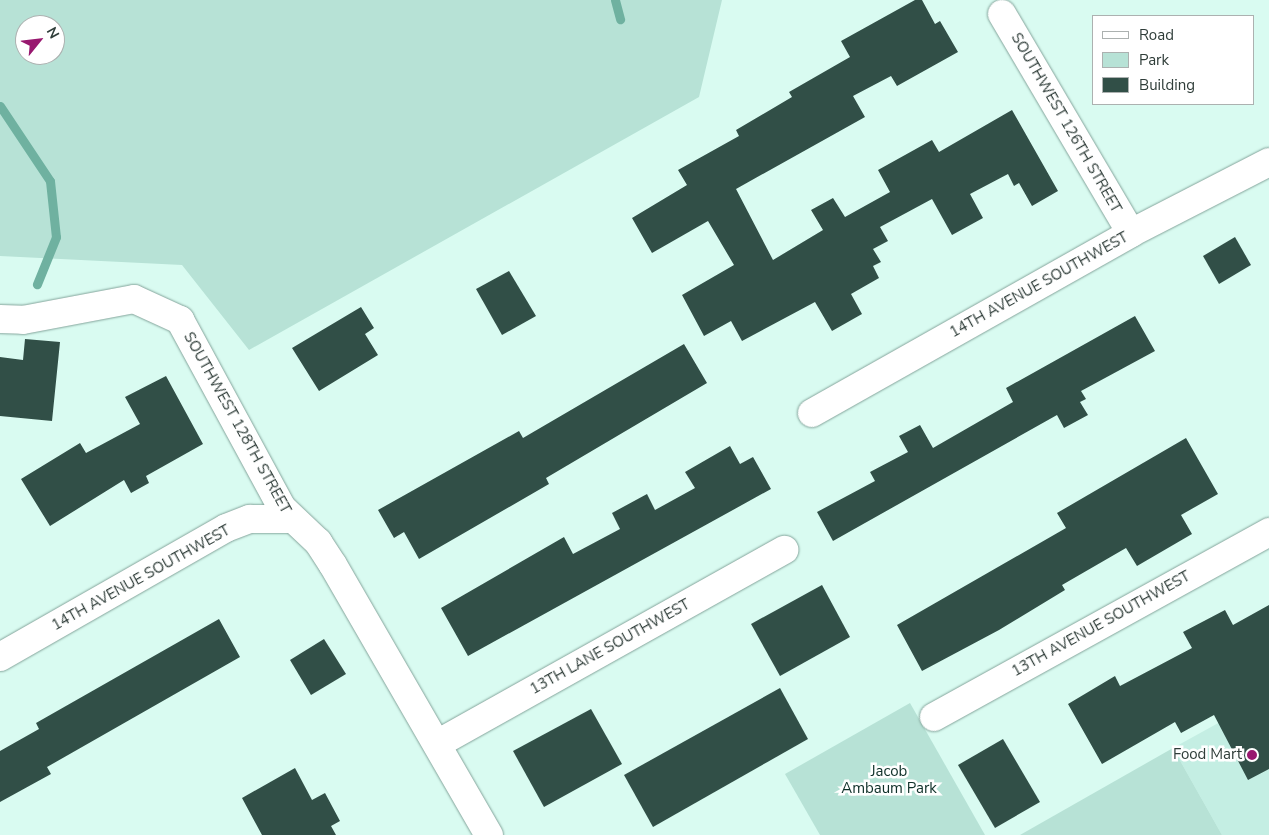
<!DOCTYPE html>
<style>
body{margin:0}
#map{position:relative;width:1269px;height:835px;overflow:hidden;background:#d9fbf1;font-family:"Nunito Sans",sans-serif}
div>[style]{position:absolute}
.built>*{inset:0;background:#c4eee3}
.green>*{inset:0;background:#b7e2d6}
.stream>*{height:9px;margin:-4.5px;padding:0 4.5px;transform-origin:4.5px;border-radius:4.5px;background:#6fb1a0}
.building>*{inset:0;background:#314f47}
.roads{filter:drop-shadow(0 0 1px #84a49b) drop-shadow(0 0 1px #84a49b)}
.minor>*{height:28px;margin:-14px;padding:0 14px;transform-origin:14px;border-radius:14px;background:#fff}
.dots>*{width:14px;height:14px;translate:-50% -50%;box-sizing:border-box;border:2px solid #fff;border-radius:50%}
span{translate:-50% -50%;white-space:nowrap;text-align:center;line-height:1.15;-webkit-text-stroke:5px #fff;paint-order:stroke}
.street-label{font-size:15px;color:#2f3d39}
.poi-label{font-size:15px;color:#2f3d39}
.right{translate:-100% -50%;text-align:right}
.park-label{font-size:15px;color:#0f3029}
.legend{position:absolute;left:1092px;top:15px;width:162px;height:90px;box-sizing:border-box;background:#fff;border:1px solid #acb1b0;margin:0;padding:6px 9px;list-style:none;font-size:15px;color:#2f3d39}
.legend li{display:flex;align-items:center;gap:10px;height:25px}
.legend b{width:25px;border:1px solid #acb1b0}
.north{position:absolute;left:15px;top:15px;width:50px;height:50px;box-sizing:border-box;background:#fff;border:1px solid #acb1b0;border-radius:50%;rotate:61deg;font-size:14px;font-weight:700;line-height:20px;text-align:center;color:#2f3d39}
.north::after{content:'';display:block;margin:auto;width:18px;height:22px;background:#98186f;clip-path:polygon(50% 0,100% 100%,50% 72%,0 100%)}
</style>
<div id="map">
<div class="built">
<div style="clip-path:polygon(1269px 695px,1269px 835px,1222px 835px,1173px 748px)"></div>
</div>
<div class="green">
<div style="clip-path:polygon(evenodd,0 0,722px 0,699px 97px,249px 350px,182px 265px,0 256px,0 0,25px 25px,55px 25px,55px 55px,25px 55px,25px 25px)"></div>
<div style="clip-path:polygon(910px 703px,985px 835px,820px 835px,785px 774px)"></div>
<div style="clip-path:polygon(1173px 748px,1222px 835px,1020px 835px)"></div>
</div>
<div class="stream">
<div style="left:615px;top:0;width:20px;rotate:75deg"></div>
<div style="left:0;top:106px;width:90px;rotate:56.3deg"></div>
<div style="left:50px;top:181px;width:56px;rotate:83.9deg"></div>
<div style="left:56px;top:237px;width:51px;rotate:112deg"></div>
</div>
<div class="building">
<div style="clip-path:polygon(915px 0,922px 0,935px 24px,940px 21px,958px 52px,897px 86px,891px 76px,853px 96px,865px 117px,736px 189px,773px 260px,823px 230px,811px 210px,833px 198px,845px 217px,890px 192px,878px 170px,932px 140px,939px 152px,1012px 110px,1058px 191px,1032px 206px,1019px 183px,1014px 186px,1008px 174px,970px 194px,983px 218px,952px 235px,932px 199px,880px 227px,888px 241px,873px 249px,881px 262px,873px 266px,879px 278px,851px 294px,862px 314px,832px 331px,815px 302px,742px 341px,731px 321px,704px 336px,682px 295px,734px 265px,708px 221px,652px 253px,632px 218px,687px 185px,678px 170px,739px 136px,736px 130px,792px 97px,789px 92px,850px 57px,841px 41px)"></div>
<div style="clip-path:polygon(1235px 237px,1251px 265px,1219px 284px,1203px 256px)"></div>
<div style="clip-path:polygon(509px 271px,536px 316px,502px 335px,476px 289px)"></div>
<div style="clip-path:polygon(361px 307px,374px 328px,365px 334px,378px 355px,319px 391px,292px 348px)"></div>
<div style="clip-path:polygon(1135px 316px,1155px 351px,1081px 391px,1086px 399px,1080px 402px,1088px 415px,1064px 428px,1057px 415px,833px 541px,817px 512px,875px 481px,870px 472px,908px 452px,899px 436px,920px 425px,933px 448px,1013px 402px,1006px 388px)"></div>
<div style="clip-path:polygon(25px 339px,60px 342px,52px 421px,0 416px,0 357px,23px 360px)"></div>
<div style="clip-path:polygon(684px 344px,707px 383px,546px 478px,549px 484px,419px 559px,404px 532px,394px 538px,378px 510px,519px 431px,523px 438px)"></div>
<div style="clip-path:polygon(166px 376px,203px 444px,146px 476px,149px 483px,131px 493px,124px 480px,50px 526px,21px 479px,80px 443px,86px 453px,140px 424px,125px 397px)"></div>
<div style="clip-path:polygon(1186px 438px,1218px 494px,1181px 515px,1192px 534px,1137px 566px,1126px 548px,1062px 585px,1065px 590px,999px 630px,922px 671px,897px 625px,1066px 528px,1057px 513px)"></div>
<div style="clip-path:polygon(730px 446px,740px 464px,753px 457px,771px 489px,468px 656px,441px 608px,564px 537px,573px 554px,620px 529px,612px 513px,647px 494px,655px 510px,695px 488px,685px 472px)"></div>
<div style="clip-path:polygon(822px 585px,850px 637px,780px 676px,751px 624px)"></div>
<div style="clip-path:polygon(1269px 605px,1269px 769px,1248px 780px,1214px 715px,1181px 733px,1175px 722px,1102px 764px,1068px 704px,1115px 676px,1120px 686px,1192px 648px,1183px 632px,1225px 610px,1233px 625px)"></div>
<div style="clip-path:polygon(219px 619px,240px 657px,47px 767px,51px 774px,0 802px,0 751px,39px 729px,36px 723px)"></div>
<div style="clip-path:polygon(324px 639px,346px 674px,311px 695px,290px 660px)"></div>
<div style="clip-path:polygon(780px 688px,808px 739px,653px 827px,624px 775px)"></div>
<div style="clip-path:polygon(591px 709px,622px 764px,544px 807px,513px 751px)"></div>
<div style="clip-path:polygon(1003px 739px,1040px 802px,995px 828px,958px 765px)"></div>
<div style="clip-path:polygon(295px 768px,312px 800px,325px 793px,340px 821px,331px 826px,336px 835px,262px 835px,242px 798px)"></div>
</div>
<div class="roads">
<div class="minor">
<div style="left:1002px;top:14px;width:254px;rotate:59.5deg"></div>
<div style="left:0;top:319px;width:23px;rotate:2deg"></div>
<div style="left:23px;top:320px;width:113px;rotate:-10.7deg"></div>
<div style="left:134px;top:299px;width:51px;rotate:24.5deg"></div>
<div style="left:180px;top:320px;width:214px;rotate:61.5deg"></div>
<div style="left:282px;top:508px;width:50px;rotate:43.4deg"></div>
<div style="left:318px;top:542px;width:27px;rotate:57deg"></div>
<div style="left:333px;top:565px;width:312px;rotate:60deg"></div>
<div style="left:812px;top:413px;width:366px;rotate:-29.4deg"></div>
<div style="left:1131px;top:233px;width:155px;rotate:-27.2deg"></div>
<div style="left:0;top:657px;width:260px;rotate:-29.7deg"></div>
<div style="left:226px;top:528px;width:26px;rotate:-21deg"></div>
<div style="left:250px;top:519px;width:38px"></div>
<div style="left:934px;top:717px;width:383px;rotate:-28.9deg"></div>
<div style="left:437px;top:744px;width:398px;rotate:-29.2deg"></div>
</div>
</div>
<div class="dots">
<div style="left:1252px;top:755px;background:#98186f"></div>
</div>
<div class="street-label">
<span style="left:1066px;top:123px;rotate:60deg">SOUTHWEST 126TH STREET</span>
<span style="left:1039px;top:285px;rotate:-29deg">14TH AVENUE SOUTHWEST</span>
<span style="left:237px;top:423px;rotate:61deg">SOUTHWEST 128TH STREET</span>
<span style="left:141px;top:578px;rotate:-29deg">14TH AVENUE SOUTHWEST</span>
<span style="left:1101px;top:624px;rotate:-29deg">13TH AVENUE SOUTHWEST</span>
<span style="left:610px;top:647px;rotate:-29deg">13TH LANE SOUTHWEST</span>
</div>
<div class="poi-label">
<span class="right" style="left:1242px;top:755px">Food Mart</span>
</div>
<div class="park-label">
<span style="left:889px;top:780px">Jacob<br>Ambaum Park</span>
</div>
<ul class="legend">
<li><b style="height:6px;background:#fff"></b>Road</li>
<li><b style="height:14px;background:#b7e2d6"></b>Park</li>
<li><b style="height:14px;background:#314f47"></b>Building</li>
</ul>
<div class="north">N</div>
</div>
